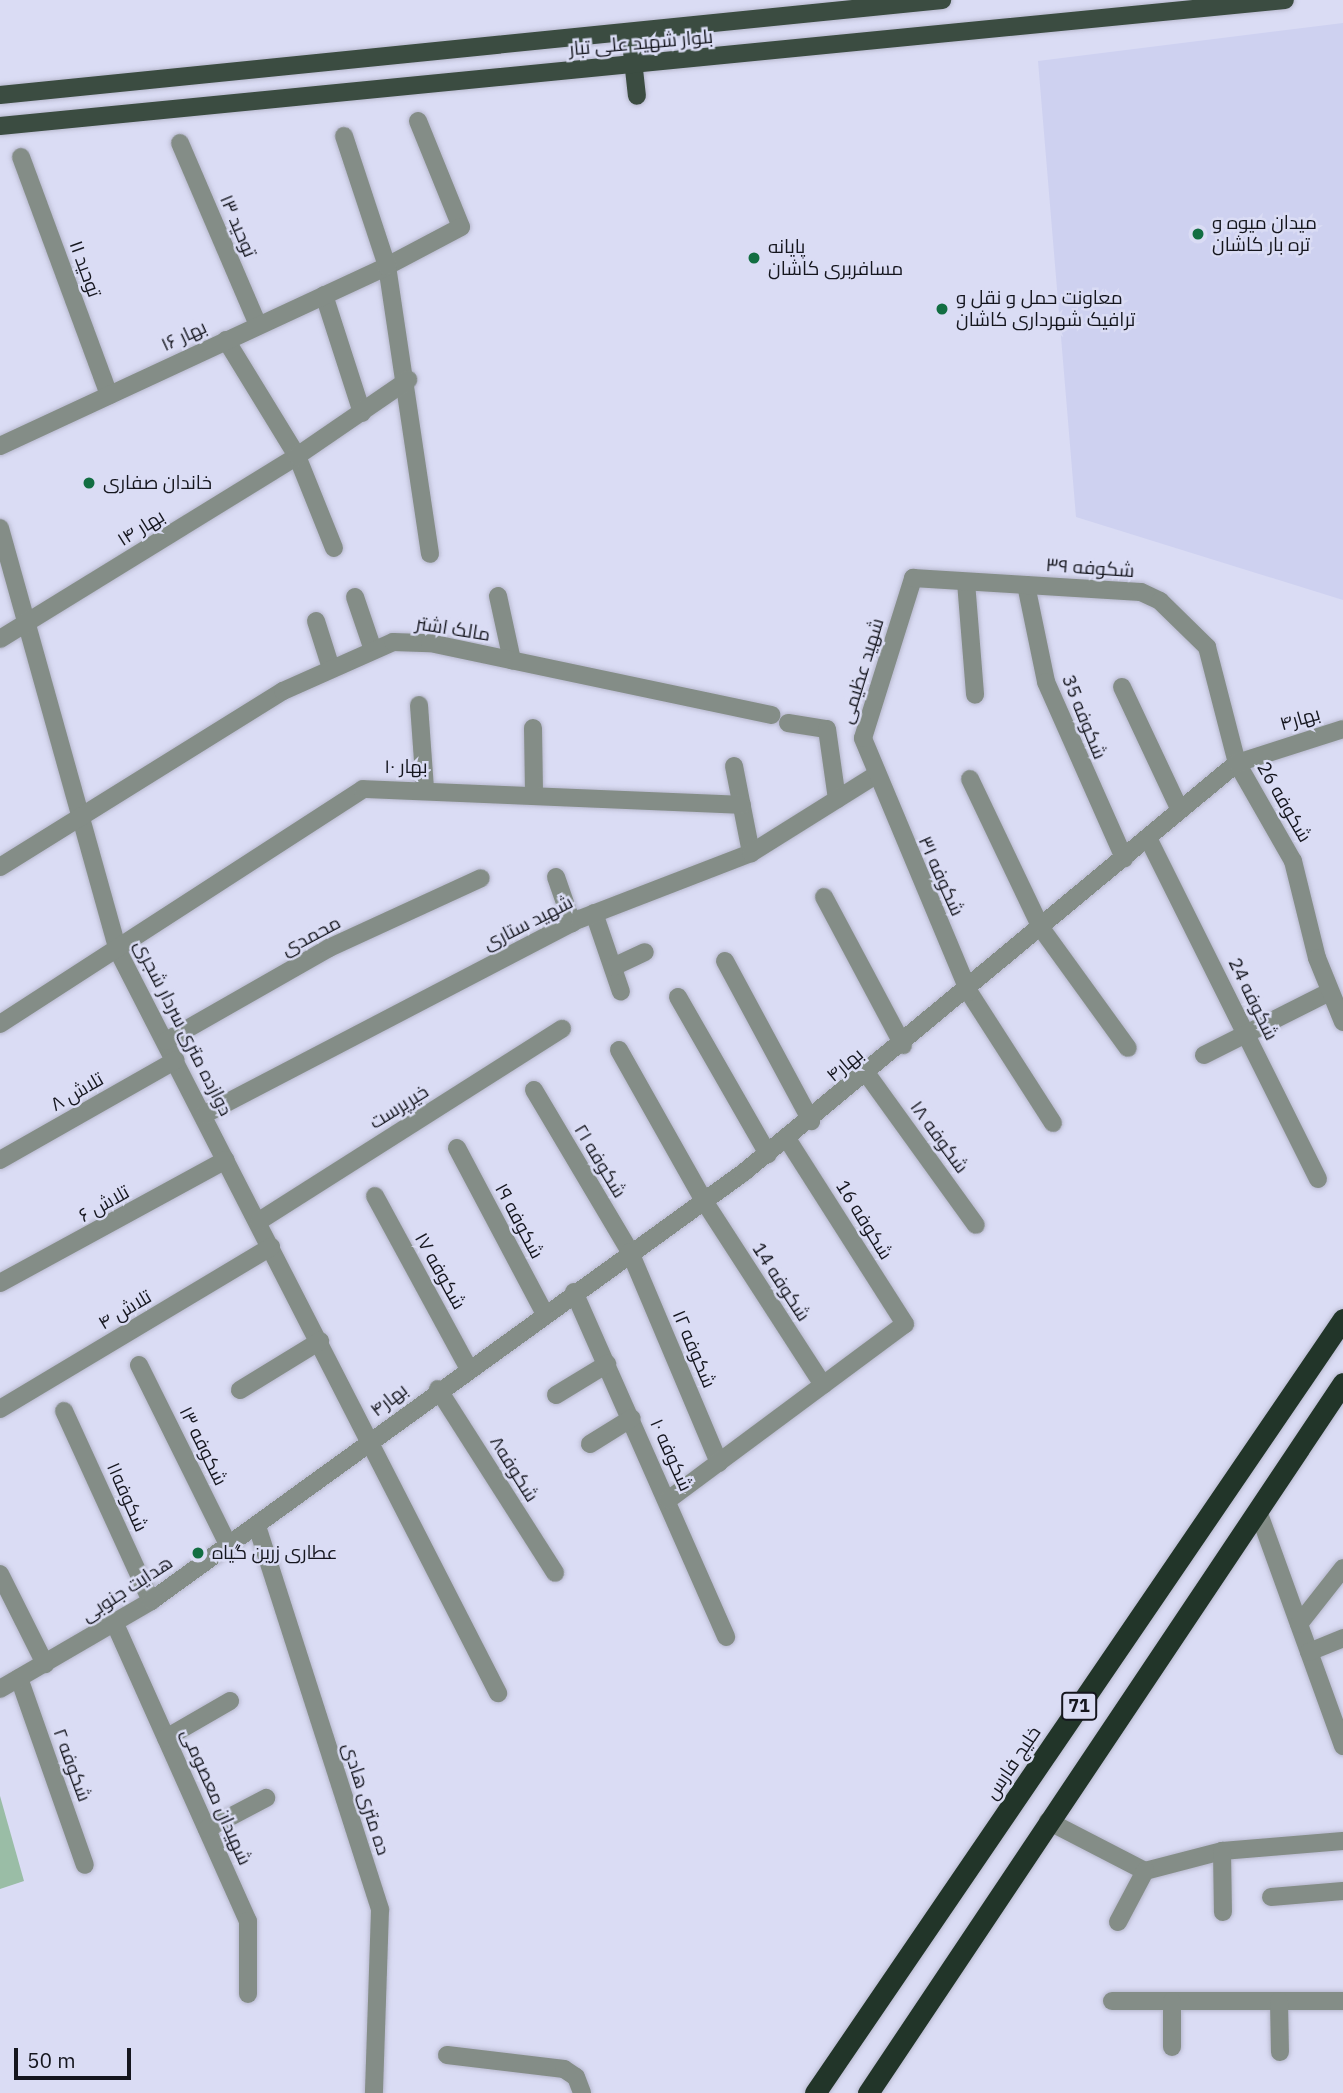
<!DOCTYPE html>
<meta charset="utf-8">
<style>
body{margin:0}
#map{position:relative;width:1343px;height:2093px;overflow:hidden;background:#dadcf4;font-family:"IBM Plex Sans",Cairo,sans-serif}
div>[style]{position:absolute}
.built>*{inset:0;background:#ced1f0}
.green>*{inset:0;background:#9abda6}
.roads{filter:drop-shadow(0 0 2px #b7b8cd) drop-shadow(0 0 2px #b7b8cd)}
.minor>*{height:18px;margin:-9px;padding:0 9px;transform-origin:9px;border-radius:9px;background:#848d87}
.major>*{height:18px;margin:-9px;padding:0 9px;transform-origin:9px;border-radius:9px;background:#3b4c41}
.highway>*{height:21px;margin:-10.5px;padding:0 10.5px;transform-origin:10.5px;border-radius:10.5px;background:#223529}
.dots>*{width:19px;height:19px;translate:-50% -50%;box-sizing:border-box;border:4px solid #dadcf4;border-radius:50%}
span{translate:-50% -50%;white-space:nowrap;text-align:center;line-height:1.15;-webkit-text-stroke:5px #dadcf4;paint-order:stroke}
.shield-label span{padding:2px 5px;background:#dadcf4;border:2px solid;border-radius:5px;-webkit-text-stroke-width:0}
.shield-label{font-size:18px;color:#15161e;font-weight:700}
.street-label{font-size:19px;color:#15161e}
.poi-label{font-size:19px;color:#15161e}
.left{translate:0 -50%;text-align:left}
.scale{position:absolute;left:14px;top:2048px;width:117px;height:32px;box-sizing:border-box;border:4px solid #15161e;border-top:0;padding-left:9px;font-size:21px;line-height:24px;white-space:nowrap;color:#15161e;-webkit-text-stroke:5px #dadcf4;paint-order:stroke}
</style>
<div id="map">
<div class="built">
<div style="clip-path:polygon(1343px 23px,1343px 600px,1076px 517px,1038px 61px)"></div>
</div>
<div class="green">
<div style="clip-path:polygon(0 1796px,24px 1881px,0 1889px)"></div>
</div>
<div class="roads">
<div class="minor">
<div style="left:418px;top:121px;width:114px;rotate:67.9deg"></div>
<div style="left:461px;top:227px;width:84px;rotate:152.2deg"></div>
<div style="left:387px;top:266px;width:291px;rotate:81.5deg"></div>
<div style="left:180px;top:143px;width:198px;rotate:66.8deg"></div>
<div style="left:21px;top:157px;width:254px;rotate:69.7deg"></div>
<div style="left:324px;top:295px;width:124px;rotate:72.1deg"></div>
<div style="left:226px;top:340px;width:136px;rotate:58.5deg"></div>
<div style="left:297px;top:456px;width:99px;rotate:68.1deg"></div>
<div style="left:0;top:446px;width:427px;rotate:-24.9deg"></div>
<div style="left:387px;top:266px;width:137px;rotate:-108.3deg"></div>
<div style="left:0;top:528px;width:439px;rotate:74.4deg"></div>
<div style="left:118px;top:951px;width:834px;rotate:62.88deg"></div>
<div style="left:966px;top:582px;width:113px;rotate:85.4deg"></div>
<div style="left:1026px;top:585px;width:99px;rotate:78.3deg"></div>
<div style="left:1046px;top:682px;width:193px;rotate:66.1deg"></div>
<div style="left:498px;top:596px;width:66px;rotate:77.7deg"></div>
<div style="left:355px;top:597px;width:56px;rotate:71.2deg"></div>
<div style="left:316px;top:621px;width:49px;rotate:72.3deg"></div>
<div style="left:0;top:639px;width:349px;rotate:-31.6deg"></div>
<div style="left:297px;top:456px;width:135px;rotate:-34.4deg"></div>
<div style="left:1122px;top:687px;width:136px;rotate:64.8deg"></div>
<div style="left:419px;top:705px;width:83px;rotate:85.9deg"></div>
<div style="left:788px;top:723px;width:39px;rotate:9deg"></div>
<div style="left:827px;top:729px;width:71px;rotate:81.9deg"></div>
<div style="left:533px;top:728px;width:66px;rotate:89.1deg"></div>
<div style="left:734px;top:766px;width:89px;rotate:78.9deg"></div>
<div style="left:970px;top:779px;width:165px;rotate:64.5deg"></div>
<div style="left:1041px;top:928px;width:148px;rotate:54.1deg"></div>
<div style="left:1148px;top:838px;width:381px;rotate:63.5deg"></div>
<div style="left:0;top:867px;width:333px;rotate:-31.9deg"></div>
<div style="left:283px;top:691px;width:120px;rotate:-24deg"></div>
<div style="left:393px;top:642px;width:37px;rotate:2deg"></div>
<div style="left:430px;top:643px;width:349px;rotate:11.9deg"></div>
<div style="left:556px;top:877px;width:49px;rotate:70.8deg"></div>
<div style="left:824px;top:897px;width:168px;rotate:61.9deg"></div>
<div style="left:594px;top:913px;width:83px;rotate:71.1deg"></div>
<div style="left:725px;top:961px;width:182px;rotate:61.7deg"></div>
<div style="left:613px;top:967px;width:35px;rotate:-25deg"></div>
<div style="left:678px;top:997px;width:181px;rotate:60.2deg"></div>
<div style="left:0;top:1024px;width:432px;rotate:-32.9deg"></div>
<div style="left:363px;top:789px;width:379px;rotate:2.4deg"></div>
<div style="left:166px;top:1041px;width:188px;rotate:-29.7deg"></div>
<div style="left:329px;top:948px;width:167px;rotate:-24.7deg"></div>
<div style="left:619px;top:1050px;width:173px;rotate:60.6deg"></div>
<div style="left:704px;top:1201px;width:219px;rotate:57.1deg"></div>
<div style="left:1204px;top:1055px;width:140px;rotate:-26.7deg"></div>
<div style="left:867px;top:1074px;width:186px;rotate:54.2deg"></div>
<div style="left:534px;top:1090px;width:188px;rotate:59.3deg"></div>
<div style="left:630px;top:1252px;width:229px;rotate:67.1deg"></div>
<div style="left:203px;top:1115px;width:425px;rotate:-27.5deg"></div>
<div style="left:580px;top:919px;width:183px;rotate:-21.1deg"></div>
<div style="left:751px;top:853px;width:145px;rotate:-32deg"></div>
<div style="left:1053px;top:1123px;width:156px;rotate:-122.7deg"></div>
<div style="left:969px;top:992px;width:275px;rotate:-112.7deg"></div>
<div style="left:863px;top:738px;width:168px;rotate:-72.6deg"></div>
<div style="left:913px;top:578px;width:228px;rotate:3.5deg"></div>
<div style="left:1141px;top:592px;width:21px;rotate:25deg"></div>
<div style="left:1160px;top:601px;width:66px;rotate:44.4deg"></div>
<div style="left:1207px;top:647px;width:120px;rotate:75.5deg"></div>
<div style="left:1237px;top:763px;width:113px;rotate:60.3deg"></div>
<div style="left:1293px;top:861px;width:100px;rotate:76.1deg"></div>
<div style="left:1317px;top:958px;width:69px;rotate:67.9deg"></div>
<div style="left:457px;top:1148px;width:186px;rotate:62.1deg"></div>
<div style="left:0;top:1160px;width:202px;rotate:-29.6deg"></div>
<div style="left:375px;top:1196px;width:195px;rotate:61.5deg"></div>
<div style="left:259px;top:1221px;width:359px;rotate:-32.4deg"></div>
<div style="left:0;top:1283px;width:257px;rotate:-28.6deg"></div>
<div style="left:574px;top:1292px;width:377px;rotate:66.2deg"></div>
<div style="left:139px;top:1365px;width:202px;rotate:63.6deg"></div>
<div style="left:438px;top:1389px;width:218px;rotate:57.5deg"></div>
<div style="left:240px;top:1390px;width:94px;rotate:-31.5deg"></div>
<div style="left:556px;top:1395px;width:60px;rotate:-31.3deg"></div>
<div style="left:0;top:1409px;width:316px;rotate:-30.9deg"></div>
<div style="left:64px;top:1411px;width:209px;rotate:65.4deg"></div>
<div style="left:590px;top:1444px;width:49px;rotate:-31.8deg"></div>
<div style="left:668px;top:1500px;width:295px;rotate:-36.6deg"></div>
<div style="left:905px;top:1324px;width:219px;rotate:-122.5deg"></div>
<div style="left:1258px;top:1511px;width:250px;rotate:70.1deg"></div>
<div style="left:257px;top:1526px;width:403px;rotate:72.2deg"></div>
<div style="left:380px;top:1910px;width:183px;rotate:91.9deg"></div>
<div style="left:0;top:1574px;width:101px;rotate:63.4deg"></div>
<div style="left:115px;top:1624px;width:325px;rotate:65.9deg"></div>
<div style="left:248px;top:1921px;width:73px;rotate:90deg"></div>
<div style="left:1299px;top:1624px;width:71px;rotate:-51.8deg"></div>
<div style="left:1309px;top:1652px;width:37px;rotate:-22deg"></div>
<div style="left:19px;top:1678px;width:198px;rotate:70.6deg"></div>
<div style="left:0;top:1689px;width:175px;rotate:-30.2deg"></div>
<div style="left:151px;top:1601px;width:731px;rotate:-35.87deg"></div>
<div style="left:743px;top:1173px;width:642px;rotate:-39.69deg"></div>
<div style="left:1237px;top:763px;width:111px;rotate:-17.8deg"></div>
<div style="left:166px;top:1738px;width:74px;rotate:-30deg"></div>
<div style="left:1048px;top:1821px;width:109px;rotate:27.3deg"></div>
<div style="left:1145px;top:1871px;width:80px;rotate:-14.6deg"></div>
<div style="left:1222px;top:1851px;width:121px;rotate:-4.7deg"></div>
<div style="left:207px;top:1829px;width:67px;rotate:-27.7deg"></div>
<div style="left:1222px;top:1851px;width:61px;rotate:89.1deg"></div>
<div style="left:1271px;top:1897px;width:72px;rotate:-4.8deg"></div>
<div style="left:1118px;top:1922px;width:58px;rotate:-62.1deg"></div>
<div style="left:1112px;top:2001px;width:231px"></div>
<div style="left:1172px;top:2001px;width:46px;rotate:90deg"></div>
<div style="left:1279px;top:2001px;width:51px;rotate:88.9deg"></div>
<div style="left:447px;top:2055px;width:118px;rotate:6.8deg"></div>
<div style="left:564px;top:2069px;width:14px;rotate:34deg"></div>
<div style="left:576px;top:2077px;width:17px;rotate:69deg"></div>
</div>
<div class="major">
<div style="left:630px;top:33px;width:63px;rotate:83.7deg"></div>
<div style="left:0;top:95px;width:947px;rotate:-5.76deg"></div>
<div style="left:0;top:126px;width:1291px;rotate:-5.6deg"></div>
</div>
<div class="highway">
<div style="left:815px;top:2093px;width:937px;rotate:-55.7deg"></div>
<div style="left:868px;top:2093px;width:854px;rotate:-56.22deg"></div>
</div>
</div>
<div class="dots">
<div style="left:1198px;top:234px;background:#126e42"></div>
<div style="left:754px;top:258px;background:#126e42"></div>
<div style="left:942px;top:309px;background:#126e42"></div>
<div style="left:89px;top:483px;background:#126e42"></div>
<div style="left:198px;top:1553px;background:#126e42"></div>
</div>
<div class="shield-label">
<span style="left:1079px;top:1706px">71</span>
</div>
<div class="street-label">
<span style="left:641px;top:43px;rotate:-5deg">بلوار شهید علی تبار</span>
<span style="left:238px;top:226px;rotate:67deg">توحید ۱۳</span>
<span style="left:85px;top:269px;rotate:70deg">توحید ۱۱</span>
<span style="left:184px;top:336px;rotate:-25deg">بهار ۱۶</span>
<span style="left:141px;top:528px;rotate:-32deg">بهار ۱۴</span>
<span style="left:1090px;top:568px;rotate:4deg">شکوفه ۳۹</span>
<span style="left:453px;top:629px;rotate:9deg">مالک اشتر</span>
<span style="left:862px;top:671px;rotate:-73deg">شهید عظیمی</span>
<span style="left:1084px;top:717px;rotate:68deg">شکوفه 35</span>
<span style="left:1300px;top:719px;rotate:-16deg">بهار۴</span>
<span style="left:406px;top:767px">بهار ۱۰</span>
<span style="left:1284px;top:802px;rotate:60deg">شکوفه 26</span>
<span style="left:941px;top:876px;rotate:66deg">شکوفه ۳۱</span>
<span style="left:528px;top:923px;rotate:-27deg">شهید ستاری</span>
<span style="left:311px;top:936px;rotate:-28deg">محمدی</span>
<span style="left:1253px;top:999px;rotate:64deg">شکوفه 24</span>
<span style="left:183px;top:1028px;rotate:63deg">دوازده متری سردار شجری</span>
<span style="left:845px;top:1065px;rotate:-40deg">بهار۴</span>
<span style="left:77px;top:1092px;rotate:-30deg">تلاش ۸</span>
<span style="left:399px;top:1107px;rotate:-32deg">خیرپرست</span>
<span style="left:939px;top:1137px;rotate:54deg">شکوفه ۱۸</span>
<span style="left:600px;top:1161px;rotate:59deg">شکوفه ۲۱</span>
<span style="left:104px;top:1204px;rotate:-29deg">تلاش ۶</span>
<span style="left:864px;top:1220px;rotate:58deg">شکوفه 16</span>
<span style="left:519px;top:1221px;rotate:62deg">شکوفه ۱۹</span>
<span style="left:440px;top:1271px;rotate:61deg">شکوفه ۱۷</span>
<span style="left:781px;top:1282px;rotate:57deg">شکوفه 14</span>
<span style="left:125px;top:1310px;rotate:-31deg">تلاش ۴</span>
<span style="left:694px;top:1349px;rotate:67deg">شکوفه ۱۲</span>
<span style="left:389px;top:1400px;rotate:-38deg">بهار۴</span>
<span style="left:203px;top:1446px;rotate:64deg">شکوفه ۱۳</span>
<span style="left:671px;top:1455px;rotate:66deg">شکوفه ۱۰</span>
<span style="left:514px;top:1469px;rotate:58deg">شکوفه۸</span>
<span style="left:127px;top:1497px;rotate:66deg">شکوفه۱۱</span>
<span style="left:127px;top:1589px;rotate:-33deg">هدایت جنوبی</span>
<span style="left:1013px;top:1763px;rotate:-56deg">خلیج فارس</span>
<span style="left:72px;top:1765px;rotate:70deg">شکوفه ۲</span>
<span style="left:216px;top:1797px;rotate:66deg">شهیدان معصومی</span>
<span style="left:366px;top:1799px;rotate:72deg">ده متری هادی</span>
</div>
<div class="poi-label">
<span class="left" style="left:1212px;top:234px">میدان میوه و<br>تره بار کاشان</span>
<span class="left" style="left:768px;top:258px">پایانه<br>مسافربری کاشان</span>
<span class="left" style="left:956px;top:309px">معاونت حمل و نقل و<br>ترافیک شهرداری کاشان</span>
<span class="left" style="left:103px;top:483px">خاندان صفاری</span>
<span class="left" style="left:212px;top:1553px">عطاری زرین گیاه</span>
</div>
<div class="scale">50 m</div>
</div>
